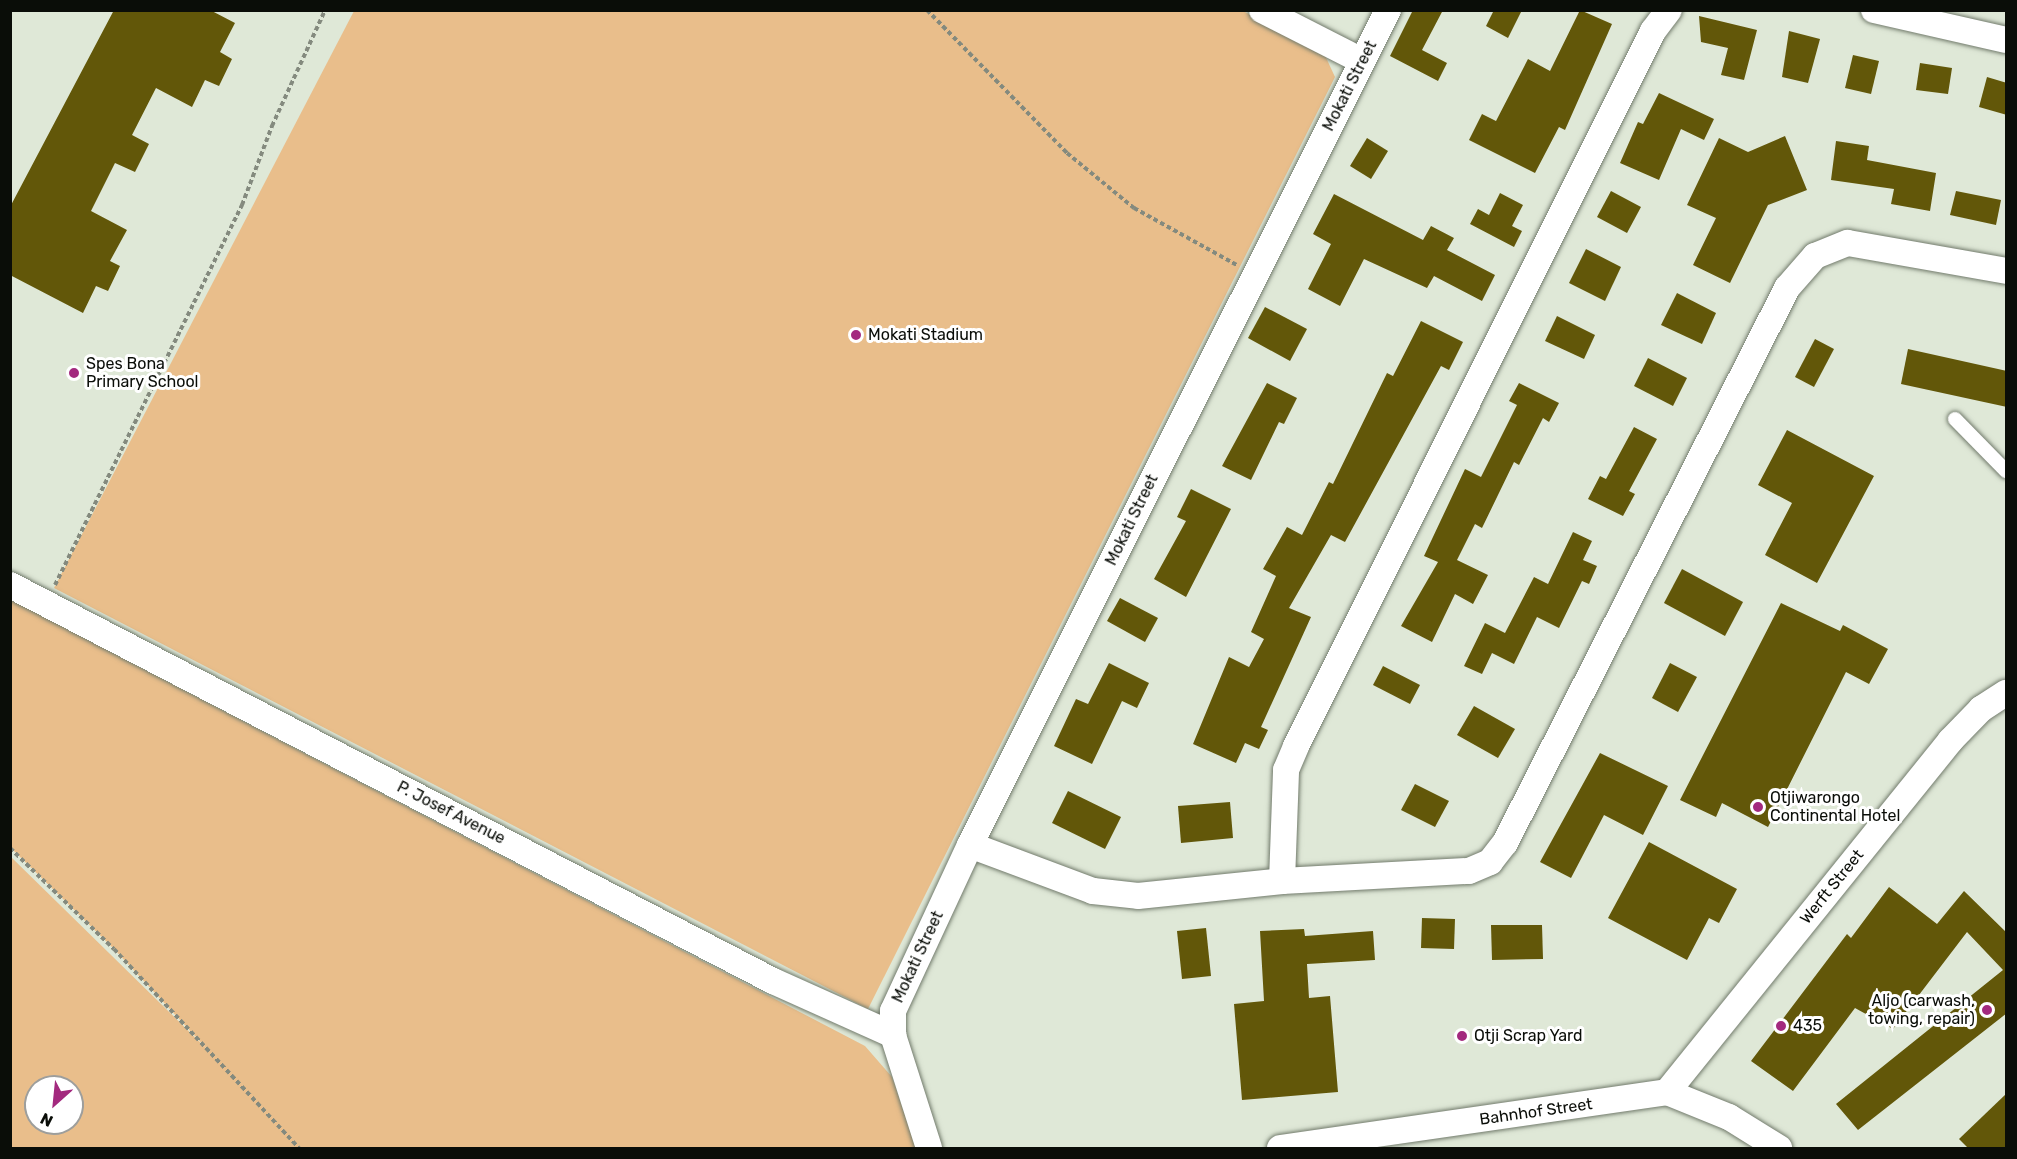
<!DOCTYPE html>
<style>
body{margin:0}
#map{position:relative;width:2017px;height:1159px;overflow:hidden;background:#dfe8d7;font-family:Rubik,sans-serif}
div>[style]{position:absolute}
.green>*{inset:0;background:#e9be8b}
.building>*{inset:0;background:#625709}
.path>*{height:4px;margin-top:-2px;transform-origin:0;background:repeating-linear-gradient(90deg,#848a7e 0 4.5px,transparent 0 7.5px)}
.roads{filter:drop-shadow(0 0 2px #727b6c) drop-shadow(0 0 2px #727b6c)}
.lane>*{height:14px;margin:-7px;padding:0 7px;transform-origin:7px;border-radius:7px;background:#fff}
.street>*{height:26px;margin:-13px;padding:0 13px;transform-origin:13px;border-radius:13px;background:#fff}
.dots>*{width:16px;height:16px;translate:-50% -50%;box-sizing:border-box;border:3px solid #fff;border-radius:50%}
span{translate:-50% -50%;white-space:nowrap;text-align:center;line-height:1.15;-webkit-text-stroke:6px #fff;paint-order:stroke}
.street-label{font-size:16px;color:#0a0d08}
.poi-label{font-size:16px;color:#0a0d08}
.left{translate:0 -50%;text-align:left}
.right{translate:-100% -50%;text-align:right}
.frame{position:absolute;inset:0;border:12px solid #0a0d08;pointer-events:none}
.north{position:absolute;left:24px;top:1075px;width:60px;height:60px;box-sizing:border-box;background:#fff;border:2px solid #9d9e9c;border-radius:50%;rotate:207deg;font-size:16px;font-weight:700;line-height:24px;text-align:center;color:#0a0d08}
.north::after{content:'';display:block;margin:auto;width:21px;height:27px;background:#a3297e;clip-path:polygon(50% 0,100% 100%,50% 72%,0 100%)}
</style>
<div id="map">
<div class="green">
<div style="clip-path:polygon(354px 11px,1243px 11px,1323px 51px,1335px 77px,868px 1009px,54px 588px)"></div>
<div style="clip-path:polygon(evenodd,11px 600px,865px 1046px,892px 1077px,916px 1148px,11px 1148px,10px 856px,209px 1051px,114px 949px,11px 848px,11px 600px,36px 1087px,72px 1087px,72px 1123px,36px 1123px,36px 1087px)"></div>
</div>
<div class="building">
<div style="clip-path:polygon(114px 10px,210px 10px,235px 23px,220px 52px,232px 59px,219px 86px,205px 80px,192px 107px,156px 88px,132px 135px,149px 144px,135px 172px,115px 163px,91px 211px,127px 230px,110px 261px,120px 266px,108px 291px,96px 286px,83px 313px,10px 275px,10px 207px)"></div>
<div style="clip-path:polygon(1413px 10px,1443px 10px,1422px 50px,1447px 63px,1438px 81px,1390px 56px)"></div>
<div style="clip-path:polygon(1494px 10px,1522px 10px,1508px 38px,1486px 26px)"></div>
<div style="clip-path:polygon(1580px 10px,1612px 24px,1565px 130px,1559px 127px,1535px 173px,1469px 140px,1482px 114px,1496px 121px,1528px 59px,1550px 71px)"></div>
<div style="clip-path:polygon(1699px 16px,1757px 30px,1744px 80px,1721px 75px,1728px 48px,1701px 42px)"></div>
<div style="clip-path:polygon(1789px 31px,1820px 39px,1808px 83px,1782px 77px)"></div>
<div style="clip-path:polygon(1853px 55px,1879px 61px,1871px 94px,1845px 88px)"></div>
<div style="clip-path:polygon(1920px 63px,1952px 68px,1948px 94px,1916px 90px)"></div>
<div style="clip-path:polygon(1987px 77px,2007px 83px,2007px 115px,1979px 107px)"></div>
<div style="clip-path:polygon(1659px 93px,1714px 119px,1704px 140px,1681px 129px,1659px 180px,1620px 163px,1638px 122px,1643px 124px)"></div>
<div style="clip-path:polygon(1785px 136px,1807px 190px,1768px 205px,1730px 283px,1693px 265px,1716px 218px,1687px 205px,1719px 138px,1748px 152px)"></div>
<div style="clip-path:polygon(1367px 138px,1388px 151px,1371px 179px,1350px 166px)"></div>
<div style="clip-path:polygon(1836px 141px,1869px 146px,1867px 160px,1936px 173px,1930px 211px,1891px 204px,1894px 189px,1831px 180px)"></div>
<div style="clip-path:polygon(1611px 191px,1641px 207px,1627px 233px,1597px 217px)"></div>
<div style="clip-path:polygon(1956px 191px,2001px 200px,1996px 225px,1950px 215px)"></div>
<div style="clip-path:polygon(1500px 193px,1523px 205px,1512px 226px,1522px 231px,1514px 247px,1470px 224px,1478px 209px,1489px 215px)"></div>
<div style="clip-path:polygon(1334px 194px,1423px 240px,1431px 226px,1454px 238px,1447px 250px,1495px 275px,1482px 301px,1434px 276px,1427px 288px,1364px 259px,1340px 306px,1308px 289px,1331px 244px,1313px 234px)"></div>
<div style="clip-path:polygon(1586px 249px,1621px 267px,1605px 301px,1569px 283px)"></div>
<div style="clip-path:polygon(1677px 293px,1716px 313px,1702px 344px,1661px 325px)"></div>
<div style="clip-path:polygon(1265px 307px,1307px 329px,1290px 361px,1248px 338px)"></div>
<div style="clip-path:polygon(1557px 316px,1595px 335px,1584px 359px,1545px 341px)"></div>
<div style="clip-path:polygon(1421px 321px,1463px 342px,1449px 370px,1441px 366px,1345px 542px,1331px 535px,1289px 608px,1311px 617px,1261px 727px,1268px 730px,1259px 749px,1245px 743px,1236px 763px,1193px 744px,1229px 657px,1249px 667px,1264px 639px,1251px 632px,1276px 576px,1263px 569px,1287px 527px,1302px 535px,1329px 482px,1333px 484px,1387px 373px,1393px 376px)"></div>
<div style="clip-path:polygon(1815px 339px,1834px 349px,1814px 387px,1795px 377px)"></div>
<div style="clip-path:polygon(1908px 349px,2007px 371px,2007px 407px,1901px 384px)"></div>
<div style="clip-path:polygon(1648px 358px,1687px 378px,1673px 406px,1634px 386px)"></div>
<div style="clip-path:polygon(1267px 383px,1297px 398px,1284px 424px,1279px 422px,1251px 480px,1222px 466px)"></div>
<div style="clip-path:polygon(1519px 383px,1559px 403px,1549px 422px,1543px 418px,1519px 465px,1514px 462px,1482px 528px,1475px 524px,1457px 560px,1488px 575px,1473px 604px,1455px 594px,1432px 642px,1401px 626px,1438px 562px,1424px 556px,1465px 469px,1481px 477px,1517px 405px,1509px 401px)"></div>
<div style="clip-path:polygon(1634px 427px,1657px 439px,1629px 491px,1635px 494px,1623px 516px,1588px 499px,1600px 476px,1606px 479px)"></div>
<div style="clip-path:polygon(1787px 430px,1874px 476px,1817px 583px,1765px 555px,1792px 503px,1758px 485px)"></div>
<div style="clip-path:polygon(1191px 489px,1231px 509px,1186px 597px,1154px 579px,1186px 521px,1177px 517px)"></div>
<div style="clip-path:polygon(1573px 532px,1592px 541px,1583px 560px,1597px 566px,1589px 584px,1582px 581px,1559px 628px,1537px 617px,1514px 664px,1492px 653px,1482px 674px,1464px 666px,1485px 623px,1505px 633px,1534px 577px,1548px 584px)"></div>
<div style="clip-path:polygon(1682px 569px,1743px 602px,1725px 636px,1664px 603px)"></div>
<div style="clip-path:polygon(1120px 598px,1158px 618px,1145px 642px,1107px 621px)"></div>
<div style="clip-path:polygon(1781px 603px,1840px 631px,1843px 625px,1888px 649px,1869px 684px,1846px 672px,1768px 827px,1722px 803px,1716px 817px,1680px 800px)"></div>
<div style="clip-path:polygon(1109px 663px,1149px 683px,1137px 708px,1122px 701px,1092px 764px,1054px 746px,1076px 699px,1088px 704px)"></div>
<div style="clip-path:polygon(1670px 663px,1697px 677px,1678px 712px,1652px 698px)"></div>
<div style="clip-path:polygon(1383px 666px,1420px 685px,1410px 704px,1373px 685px)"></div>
<div style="clip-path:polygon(1474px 706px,1515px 729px,1498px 758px,1457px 735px)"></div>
<div style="clip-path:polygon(1600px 753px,1668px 786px,1643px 835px,1604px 815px,1571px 878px,1540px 862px)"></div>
<div style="clip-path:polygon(1415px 784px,1449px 801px,1435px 827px,1401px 810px)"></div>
<div style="clip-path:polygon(1068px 791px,1121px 817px,1105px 849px,1052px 823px)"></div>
<div style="clip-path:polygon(1230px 802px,1233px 838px,1181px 843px,1178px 806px)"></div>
<div style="clip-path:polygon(1649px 842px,1737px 889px,1719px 923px,1709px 918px,1687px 960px,1608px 918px)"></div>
<div style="clip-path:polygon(1889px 887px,1937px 924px,1964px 891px,2007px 933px,2007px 1013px,1858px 1130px,1836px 1104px,2003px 970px,1967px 932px,1893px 1029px,1855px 1008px,1793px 1091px,1751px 1061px,1847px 934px,1851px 938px)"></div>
<div style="clip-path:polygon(1422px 918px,1455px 919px,1454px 949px,1421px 948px)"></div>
<div style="clip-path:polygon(1491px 925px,1542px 925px,1543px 959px,1492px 960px)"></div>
<div style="clip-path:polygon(1206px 928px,1211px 976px,1182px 979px,1177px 931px)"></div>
<div style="clip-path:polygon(1304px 929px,1305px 936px,1373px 931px,1375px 960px,1307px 964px,1309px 998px,1330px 996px,1338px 1092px,1242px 1100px,1234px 1004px,1264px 1001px,1260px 931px)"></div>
<div style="clip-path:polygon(2007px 1093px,2007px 1149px,1969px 1149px,1959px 1139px)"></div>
</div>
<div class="path">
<div style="left:927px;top:10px;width:200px;rotate:45.6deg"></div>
<div style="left:1067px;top:153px;width:87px;rotate:39.4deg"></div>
<div style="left:1134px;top:208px;width:118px;rotate:29deg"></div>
<div style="left:55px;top:585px;width:424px;rotate:-63.8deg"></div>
<div style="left:242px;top:205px;width:85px;rotate:-69.2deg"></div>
<div style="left:272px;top:126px;width:128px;rotate:-65.4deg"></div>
<div style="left:10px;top:848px;width:145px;rotate:44.2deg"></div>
<div style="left:114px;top:949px;width:272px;rotate:47.1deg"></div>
</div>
<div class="roads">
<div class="lane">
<div style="left:1955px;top:419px;width:73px;rotate:45.6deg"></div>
</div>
<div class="street">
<div style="left:1262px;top:10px;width:112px;rotate:27deg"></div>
<div style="left:1874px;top:10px;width:135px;rotate:12.8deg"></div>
<div style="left:10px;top:585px;width:860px;rotate:27.43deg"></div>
<div style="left:773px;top:981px;width:132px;rotate:24.2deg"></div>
<div style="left:970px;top:845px;width:131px;rotate:20.5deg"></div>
<div style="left:1093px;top:891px;width:45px;rotate:6.3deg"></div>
<div style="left:1138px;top:896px;width:145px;rotate:-5.9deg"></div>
<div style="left:1282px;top:881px;width:187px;rotate:-3.1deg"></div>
<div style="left:1469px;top:871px;width:23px;rotate:-23deg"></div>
<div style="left:1490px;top:862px;width:24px;rotate:-52deg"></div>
<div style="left:1505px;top:843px;width:623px;rotate:-63.06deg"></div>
<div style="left:1787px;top:288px;width:43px;rotate:-48.8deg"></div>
<div style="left:1815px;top:256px;width:35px;rotate:-22deg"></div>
<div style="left:1848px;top:243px;width:160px;rotate:10deg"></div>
<div style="left:1282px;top:881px;width:111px;rotate:-87.9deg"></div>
<div style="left:1286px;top:770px;width:26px;rotate:-67deg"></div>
<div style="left:1296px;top:746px;width:799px;rotate:-63.47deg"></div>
<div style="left:1653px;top:31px;width:26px;rotate:-53deg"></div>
<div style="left:1667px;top:1092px;width:451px;rotate:-51.1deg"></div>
<div style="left:1950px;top:741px;width:45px;rotate:-45.9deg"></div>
<div style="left:1981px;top:709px;width:30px;rotate:-33deg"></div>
<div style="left:929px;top:1148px;width:119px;rotate:-107.7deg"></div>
<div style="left:893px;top:1035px;width:24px;rotate:-90deg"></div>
<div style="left:893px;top:1011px;width:183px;rotate:-65.1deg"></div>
<div style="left:970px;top:845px;width:934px;rotate:-63.41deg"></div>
<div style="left:1280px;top:1148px;width:391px;rotate:-8.2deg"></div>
<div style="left:1667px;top:1092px;width:67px;rotate:22deg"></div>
<div style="left:1729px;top:1117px;width:59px;rotate:31.8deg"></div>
</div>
</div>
<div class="dots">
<div style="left:856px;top:335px;background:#a3297e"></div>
<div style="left:74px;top:373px;background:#a3297e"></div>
<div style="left:1758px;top:807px;background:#a3297e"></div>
<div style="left:1987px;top:1010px;background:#a3297e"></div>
<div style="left:1781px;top:1026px;background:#a3297e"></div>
<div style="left:1462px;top:1036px;background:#a3297e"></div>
</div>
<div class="street-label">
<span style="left:1350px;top:86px;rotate:-63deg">Mokati Street</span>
<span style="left:1132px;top:520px;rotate:-64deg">Mokati Street</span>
<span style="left:451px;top:813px;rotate:27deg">P. Josef Avenue</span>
<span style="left:1832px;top:887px;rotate:-51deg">Werft Street</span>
<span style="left:918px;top:957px;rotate:-65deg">Mokati Street</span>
<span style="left:1536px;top:1112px;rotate:-8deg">Bahnhof Street</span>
</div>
<div class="poi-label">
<span class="left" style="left:868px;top:335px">Mokati Stadium</span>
<span class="left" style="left:86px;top:373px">Spes Bona<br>Primary School</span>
<span class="left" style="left:1770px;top:807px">Otjiwarongo<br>Continental Hotel</span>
<span class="right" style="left:1975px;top:1010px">Aljo (carwash,<br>towing, repair)</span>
<span class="left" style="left:1793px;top:1026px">435</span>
<span class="left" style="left:1474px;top:1036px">Otji Scrap Yard</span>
</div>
<div class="frame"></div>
<div class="north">N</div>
</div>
